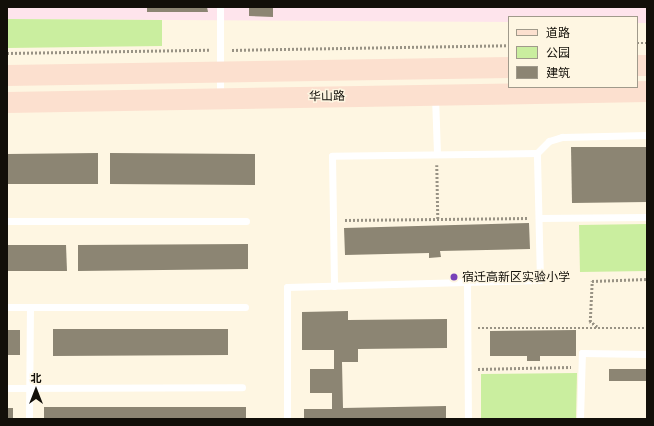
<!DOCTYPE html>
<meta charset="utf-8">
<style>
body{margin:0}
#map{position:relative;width:654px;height:426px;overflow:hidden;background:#fef6e2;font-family:Manrope,"Noto Sans SC",sans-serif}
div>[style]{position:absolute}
.industrial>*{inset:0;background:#fee4ec}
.green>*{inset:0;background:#caee9f}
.building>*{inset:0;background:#8c8573}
.path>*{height:2.5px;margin-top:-1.25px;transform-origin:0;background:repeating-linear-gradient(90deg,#989284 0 2px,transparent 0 4px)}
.lane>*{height:7px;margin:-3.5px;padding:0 3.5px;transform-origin:3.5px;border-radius:3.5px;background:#fff}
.secondary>*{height:21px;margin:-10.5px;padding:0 10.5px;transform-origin:10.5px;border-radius:10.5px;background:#fce0cf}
.dots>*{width:11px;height:11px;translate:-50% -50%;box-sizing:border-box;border:2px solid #fef6e2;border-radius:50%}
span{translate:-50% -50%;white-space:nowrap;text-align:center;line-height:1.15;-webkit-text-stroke:3px #fef6e2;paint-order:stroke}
.street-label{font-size:12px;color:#120f09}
.poi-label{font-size:12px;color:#120f09}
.left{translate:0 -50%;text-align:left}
.frame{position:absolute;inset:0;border:8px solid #120f09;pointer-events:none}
.legend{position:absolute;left:508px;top:16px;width:130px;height:72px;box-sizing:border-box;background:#fef6e2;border:1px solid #a09a8b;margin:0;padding:5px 7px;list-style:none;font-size:12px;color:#120f09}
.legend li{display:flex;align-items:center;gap:8px;height:20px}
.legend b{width:20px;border:1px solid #a09a8b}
.north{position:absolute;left:16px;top:370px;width:40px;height:40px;-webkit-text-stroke:3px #fef6e2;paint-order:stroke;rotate:0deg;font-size:11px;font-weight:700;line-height:16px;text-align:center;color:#120f09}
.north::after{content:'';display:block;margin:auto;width:14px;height:18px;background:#120f09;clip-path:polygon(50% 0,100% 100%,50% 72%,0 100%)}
</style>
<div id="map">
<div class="industrial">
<div style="clip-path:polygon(7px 7px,647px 7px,647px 23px,637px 23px,637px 17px,509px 17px,509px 22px,7px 19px)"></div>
</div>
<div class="green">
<div style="clip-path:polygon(7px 19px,162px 20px,162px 46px,7px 48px)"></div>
<div style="clip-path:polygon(647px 224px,647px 271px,580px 272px,579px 225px)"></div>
<div style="clip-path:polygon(577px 373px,576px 419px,481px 419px,481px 374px)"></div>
</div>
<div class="building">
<div style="clip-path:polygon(147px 7px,207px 7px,208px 12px,147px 12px)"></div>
<div style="clip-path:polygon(249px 7px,273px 7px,273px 17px,249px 16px)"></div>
<div style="clip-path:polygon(571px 147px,647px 147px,647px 202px,572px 203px)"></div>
<div style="clip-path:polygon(98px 153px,98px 184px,7px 184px,7px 154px)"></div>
<div style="clip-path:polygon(110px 153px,255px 154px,255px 185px,110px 184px)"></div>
<div style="clip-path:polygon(529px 223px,530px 249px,440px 251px,441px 257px,429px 258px,429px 253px,345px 255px,344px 228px)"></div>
<div style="clip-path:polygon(248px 244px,248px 269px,78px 271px,78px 245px)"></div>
<div style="clip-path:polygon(7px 245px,66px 245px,67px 271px,7px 271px)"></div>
<div style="clip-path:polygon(348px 311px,348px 320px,447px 319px,447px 348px,358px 349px,358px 362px,342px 362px,343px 408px,446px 406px,446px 419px,304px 419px,304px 409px,332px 409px,332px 393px,310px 393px,310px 369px,334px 369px,334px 350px,302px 350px,302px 312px)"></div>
<div style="clip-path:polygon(53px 329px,228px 329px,228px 355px,53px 356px)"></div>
<div style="clip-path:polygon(7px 330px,20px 330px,20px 355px,7px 355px)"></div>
<div style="clip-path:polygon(576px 330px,576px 356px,540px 356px,540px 361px,527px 361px,527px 356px,490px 356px,490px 331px)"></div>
<div style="clip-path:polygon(609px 369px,647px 369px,647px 381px,609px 381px)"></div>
<div style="clip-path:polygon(44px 407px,246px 407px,246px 419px,44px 419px)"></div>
<div style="clip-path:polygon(7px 408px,13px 408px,13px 419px,7px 419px)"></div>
</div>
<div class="path">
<div style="left:637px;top:43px;width:10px"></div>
<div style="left:232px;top:50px;width:277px;rotate:-1deg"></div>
<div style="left:7px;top:53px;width:202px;rotate:-0.9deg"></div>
<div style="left:437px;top:165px;width:54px;rotate:88.9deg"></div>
<div style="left:345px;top:220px;width:183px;rotate:-0.6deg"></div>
<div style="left:597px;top:327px;width:9px;rotate:-144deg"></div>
<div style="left:590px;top:322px;width:41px;rotate:-87.2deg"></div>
<div style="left:592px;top:281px;width:55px;rotate:-2.1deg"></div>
<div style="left:478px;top:328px;width:169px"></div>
<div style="left:478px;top:369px;width:93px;rotate:-1.2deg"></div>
</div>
<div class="lane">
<div style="left:220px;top:7px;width:89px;rotate:90deg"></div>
<div style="left:435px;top:96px;width:58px;rotate:88deg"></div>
<div style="left:537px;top:153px;width:17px;rotate:-45deg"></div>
<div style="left:549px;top:141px;width:14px;rotate:-17deg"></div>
<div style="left:562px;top:137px;width:85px;rotate:-1.3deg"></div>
<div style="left:539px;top:218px;width:108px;rotate:-0.5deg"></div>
<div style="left:7px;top:221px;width:239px"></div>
<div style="left:467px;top:283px;width:136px;rotate:89.6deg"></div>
<div style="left:7px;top:307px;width:238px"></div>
<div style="left:7px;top:388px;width:235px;rotate:-0.2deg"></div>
<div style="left:29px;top:419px;width:112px;rotate:-89.5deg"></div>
<div style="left:287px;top:419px;width:132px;rotate:-90deg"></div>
<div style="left:287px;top:287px;width:253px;rotate:-1.6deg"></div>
<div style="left:540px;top:280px;width:127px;rotate:-91.4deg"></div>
<div style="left:537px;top:153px;width:205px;rotate:179.2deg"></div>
<div style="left:332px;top:156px;width:130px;rotate:89.1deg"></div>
<div style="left:580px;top:419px;width:66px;rotate:-88.3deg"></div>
<div style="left:582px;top:353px;width:65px;rotate:0.9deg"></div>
</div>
<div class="secondary">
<div style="left:637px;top:65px;width:10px"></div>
<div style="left:7px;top:75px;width:502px;rotate:-0.91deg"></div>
<div style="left:7px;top:102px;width:640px;rotate:-0.98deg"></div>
</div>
<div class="dots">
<div style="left:454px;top:277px;background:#7741b8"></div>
</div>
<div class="street-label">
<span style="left:327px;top:96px;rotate:-1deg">华山路</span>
</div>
<div class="poi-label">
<span class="left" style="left:462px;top:277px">宿迁高新区实验小学</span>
</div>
<div class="frame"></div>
<ul class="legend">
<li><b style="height:5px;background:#fce0cf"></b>道路</li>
<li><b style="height:11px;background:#caee9f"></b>公园</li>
<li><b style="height:11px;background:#8c8573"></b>建筑</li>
</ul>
<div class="north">北</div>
</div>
